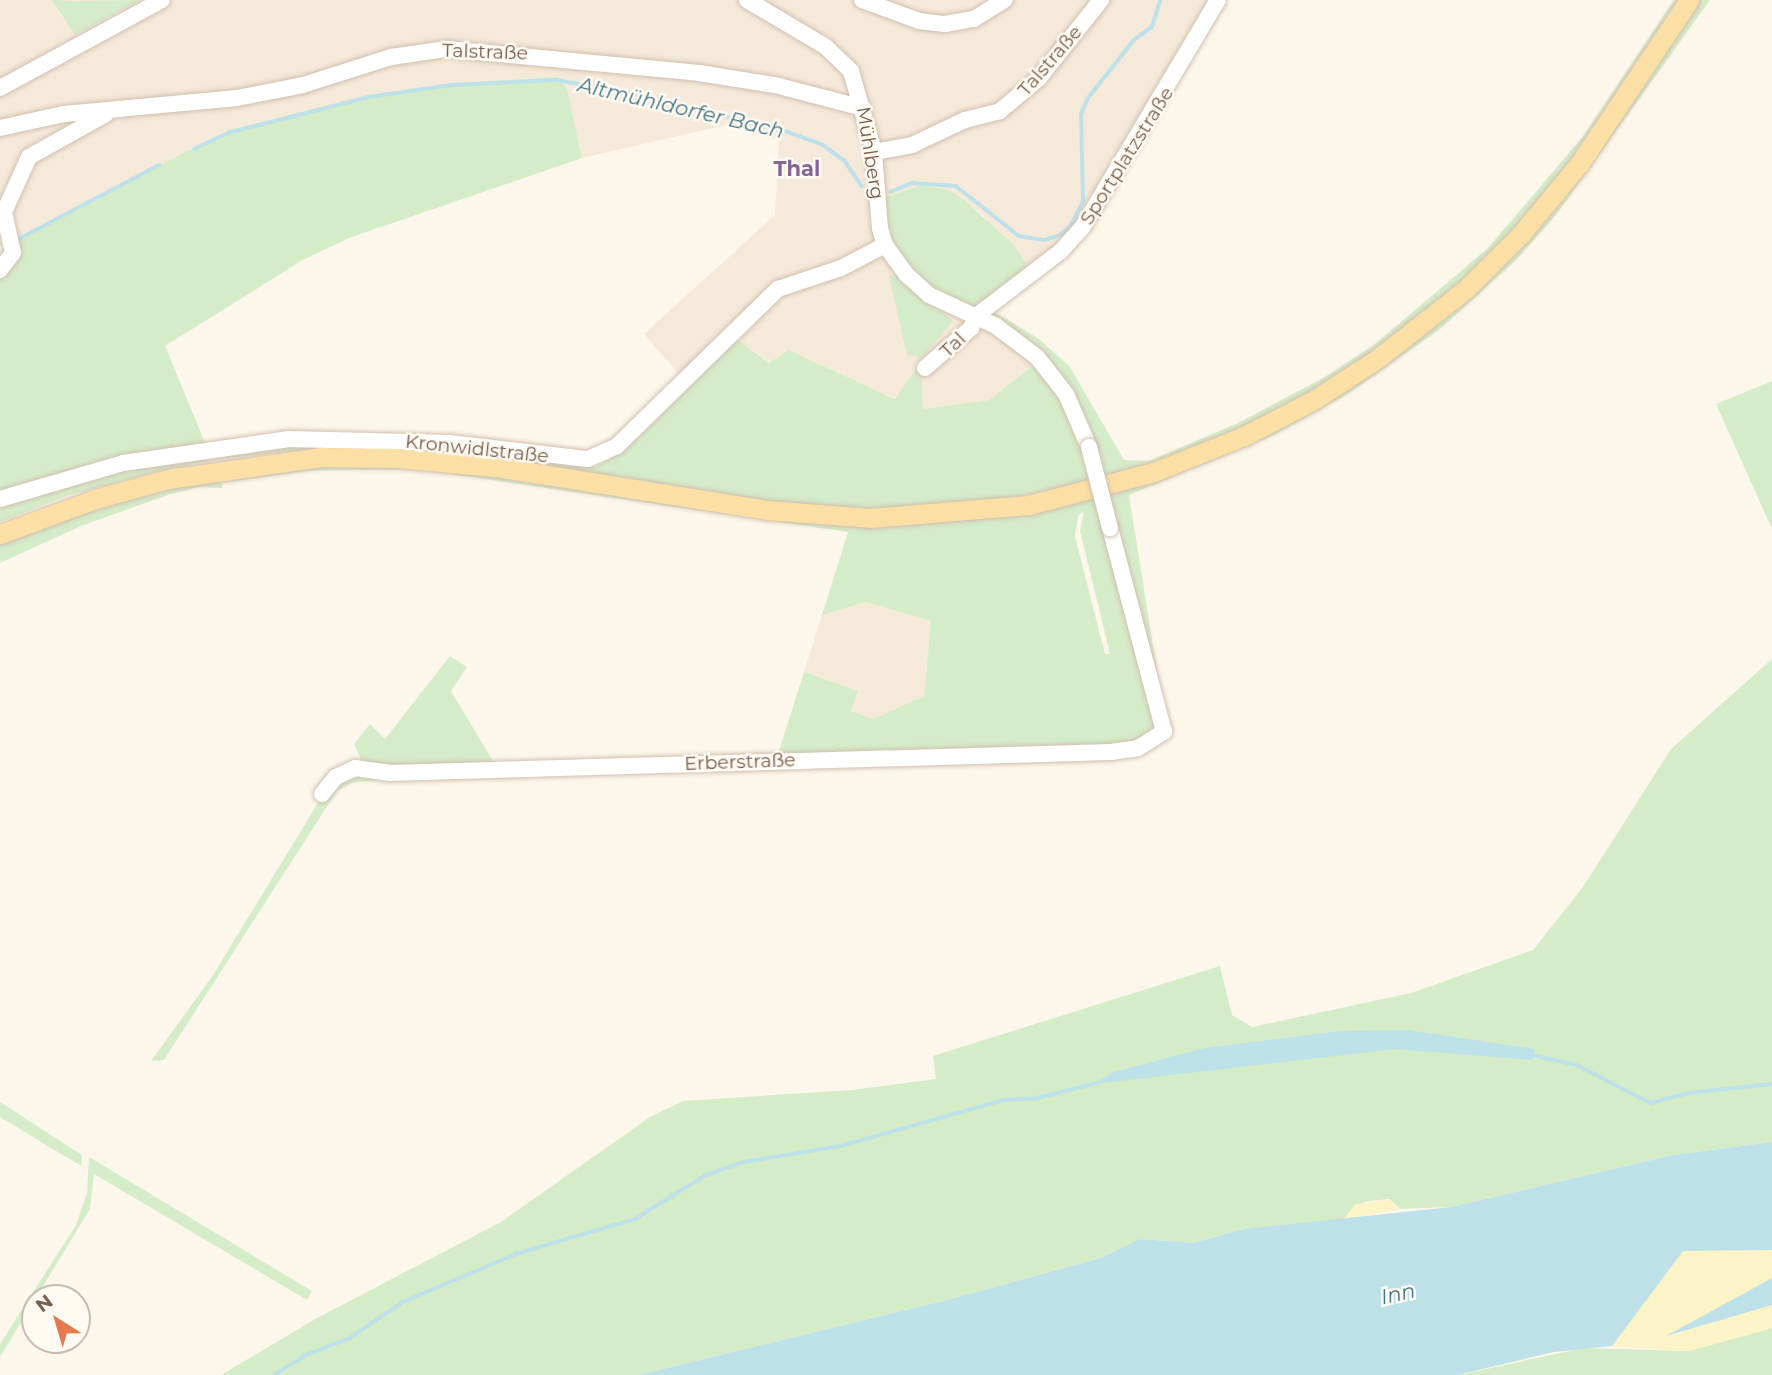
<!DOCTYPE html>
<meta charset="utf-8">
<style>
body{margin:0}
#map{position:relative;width:1772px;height:1375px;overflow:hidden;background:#fdf7eb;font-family:Montserrat,sans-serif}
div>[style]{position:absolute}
.residential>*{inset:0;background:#f5e9d9}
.green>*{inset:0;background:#d5ecc8}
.sand>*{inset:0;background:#fcf3c6}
.water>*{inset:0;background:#bee0e8}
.stream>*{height:3.5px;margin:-1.75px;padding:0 1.75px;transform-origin:1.75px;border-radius:1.75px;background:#bee0e8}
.roads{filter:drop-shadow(0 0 2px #d0bfaf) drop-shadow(0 0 2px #d0bfaf)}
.minor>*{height:16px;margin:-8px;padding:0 8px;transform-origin:8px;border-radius:8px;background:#fff}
.major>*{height:19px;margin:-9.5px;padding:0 9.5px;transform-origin:9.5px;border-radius:9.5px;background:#fbdfa4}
.bridges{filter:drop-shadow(0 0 2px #d0bfaf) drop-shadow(0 0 2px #d0bfaf)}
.minor-bridge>*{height:16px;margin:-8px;padding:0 8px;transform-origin:8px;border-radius:8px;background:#fff}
span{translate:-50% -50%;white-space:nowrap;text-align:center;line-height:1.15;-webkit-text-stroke:5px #fffaf2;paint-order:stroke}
.street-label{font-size:19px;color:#795f4c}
.water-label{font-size:21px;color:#427785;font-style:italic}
.neighbourhood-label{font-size:21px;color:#876595;font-weight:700}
.north{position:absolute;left:21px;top:1284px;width:70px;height:70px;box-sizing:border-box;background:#fffaf2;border:2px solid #c9bcb0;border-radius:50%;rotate:323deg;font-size:19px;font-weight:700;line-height:28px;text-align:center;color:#795f4c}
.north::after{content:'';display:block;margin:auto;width:24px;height:32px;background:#e77950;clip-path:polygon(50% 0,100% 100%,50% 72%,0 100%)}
</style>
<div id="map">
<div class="residential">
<div style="clip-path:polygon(0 0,1224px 0,1146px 139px,1085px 232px,1024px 273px,984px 216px,949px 190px,923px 185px,885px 197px,949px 301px,1035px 364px,989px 400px,923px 409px,921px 364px,896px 399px,789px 350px,770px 363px,736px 338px,693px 380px,679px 374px,644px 334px,775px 215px,779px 141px,726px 125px,582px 158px,567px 90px,450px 84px,369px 95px,229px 130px,0 246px)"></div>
<div style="clip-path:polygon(866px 602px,931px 621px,924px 696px,873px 719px,851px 711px,857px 691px,804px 672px,822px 615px)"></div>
</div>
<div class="green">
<div style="clip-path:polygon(52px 0,75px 1px,139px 0,75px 35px)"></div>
<div style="clip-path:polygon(1674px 0,1683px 0,1547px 193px,1485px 262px,1380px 349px,1295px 403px,1205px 445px,1104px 480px,1079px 406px,991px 316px,995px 312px,1039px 339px,1070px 367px,1124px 460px,1149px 461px,1238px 423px,1325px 377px,1375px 344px,1488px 248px,1584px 135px)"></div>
<div style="clip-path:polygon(evenodd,1699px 0,1710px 0,1556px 215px,1515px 261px,1440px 329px,1348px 394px,1274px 435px,1129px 495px,1167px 733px,1156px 721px,1146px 739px,1109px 748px,777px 757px,804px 672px,858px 691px,851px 711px,873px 719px,924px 696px,931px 621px,866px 602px,822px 615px,848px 532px,415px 469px,307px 471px,233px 481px,231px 477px,336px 466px,449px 469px,853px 524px,942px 522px,1012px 514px,1128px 487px,1429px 329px,1623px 114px,1699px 0,1084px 511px,1080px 531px,1110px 654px,1105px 654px,1075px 536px,1078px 516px,1084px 511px)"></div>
<div style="clip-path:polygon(558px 77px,567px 89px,582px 158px,349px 238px,301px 261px,165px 346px,206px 445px,0 496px,0 273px,11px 241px,229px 130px,369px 95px,450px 84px)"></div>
<div style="clip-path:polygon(923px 185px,949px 190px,964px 200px,1013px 244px,1026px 263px,1026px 269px,978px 307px,966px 308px,926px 288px,888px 242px,885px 197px)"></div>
<div style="clip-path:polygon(899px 274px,953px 321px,922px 357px,907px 355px,889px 276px)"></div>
<div style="clip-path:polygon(736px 338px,769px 363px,789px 350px,895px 399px,921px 362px,923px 409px,989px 400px,1035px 364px,1061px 397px,1091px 484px,942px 509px,827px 510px,326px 448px,217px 459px,159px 471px,66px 496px,0 522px,0 502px,119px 466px,326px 440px,526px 456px,596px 467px,626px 449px)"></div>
<div style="clip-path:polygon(1772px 381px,1772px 529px,1716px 404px)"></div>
<div style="clip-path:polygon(222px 479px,222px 488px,199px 487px,171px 494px,81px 526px,0 563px,0 544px,40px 528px,162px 489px)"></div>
<div style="clip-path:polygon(450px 656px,467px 667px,451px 691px,496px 766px,380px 769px,363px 764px,354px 744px,370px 724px,385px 739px)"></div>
<div style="clip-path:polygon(1772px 659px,1772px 1142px,1673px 1155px,1451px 1207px,1400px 1209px,1389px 1199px,1370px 1201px,1355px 1205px,1343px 1220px,1244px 1229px,1193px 1243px,1140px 1239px,1101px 1258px,947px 1300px,638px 1375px,221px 1375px,317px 1318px,501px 1222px,650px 1117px,683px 1101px,852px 1090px,936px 1079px,933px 1056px,1220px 966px,1232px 1015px,1252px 1027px,1411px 993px,1533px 950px,1583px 887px,1671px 749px)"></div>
<div style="clip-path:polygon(426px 774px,352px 783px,337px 791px,164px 1060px,151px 1061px,213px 975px,321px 798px,348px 775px)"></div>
<div style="clip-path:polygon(0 1102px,82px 1155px,81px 1166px,0 1117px)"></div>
<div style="clip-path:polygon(89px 1157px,312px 1291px,307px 1300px,94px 1174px,90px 1209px,0 1357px,0 1344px,76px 1225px,87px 1193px)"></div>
<div style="clip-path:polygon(1772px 1328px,1772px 1375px,1458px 1375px,1584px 1348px,1689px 1351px)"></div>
</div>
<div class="sand">
<div style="clip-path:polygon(1389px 1199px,1400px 1209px,1343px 1220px,1355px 1205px)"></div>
<div style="clip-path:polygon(1772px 1250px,1772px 1278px,1670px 1335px,1772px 1305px,1772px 1328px,1689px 1351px,1612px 1346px,1683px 1251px)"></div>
</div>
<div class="water">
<div style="clip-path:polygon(1408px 1030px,1535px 1049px,1533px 1060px,1395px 1049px,1094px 1084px,1114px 1072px,1205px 1048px,1341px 1031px)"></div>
<div style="clip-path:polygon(1772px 1142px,1772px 1250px,1683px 1251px,1612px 1346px,1554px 1352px,1457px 1375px,638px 1375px,947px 1300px,1101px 1258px,1140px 1239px,1193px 1243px,1244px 1229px,1451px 1207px,1673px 1155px)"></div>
<div style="clip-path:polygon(1772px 1278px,1772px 1305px,1666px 1336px)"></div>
</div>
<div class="stream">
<div style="left:194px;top:149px;width:38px;rotate:-25deg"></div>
<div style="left:228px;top:133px;width:146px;rotate:-14.3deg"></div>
<div style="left:369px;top:97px;width:83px;rotate:-8.3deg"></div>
<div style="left:451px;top:85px;width:105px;rotate:-2.7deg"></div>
<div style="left:556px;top:80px;width:77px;rotate:9.7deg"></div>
<div style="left:632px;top:93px;width:161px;rotate:14deg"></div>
<div style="left:788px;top:132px;width:37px;rotate:20deg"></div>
<div style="left:823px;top:145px;width:27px;rotate:36deg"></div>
<div style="left:845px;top:161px;width:30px;rotate:56deg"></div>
<div style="left:890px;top:192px;width:24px;rotate:-22deg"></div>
<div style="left:912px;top:183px;width:44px;rotate:3.9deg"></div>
<div style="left:956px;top:186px;width:80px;rotate:38.4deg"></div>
<div style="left:1019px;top:236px;width:26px;rotate:9deg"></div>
<div style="left:1045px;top:240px;width:16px;rotate:-18deg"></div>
<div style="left:1060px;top:235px;width:13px;rotate:-39deg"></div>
<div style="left:1070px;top:227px;width:29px;rotate:-63deg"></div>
<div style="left:1083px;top:201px;width:86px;rotate:-91.3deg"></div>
<div style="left:1081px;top:115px;width:18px;rotate:-68deg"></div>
<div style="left:1088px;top:98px;width:74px;rotate:-51.6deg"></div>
<div style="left:1134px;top:40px;width:22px;rotate:-36deg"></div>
<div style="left:1152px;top:27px;width:28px;rotate:-73deg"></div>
<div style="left:15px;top:241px;width:163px;rotate:-27.8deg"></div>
<div style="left:1532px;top:1055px;width:46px;rotate:12.5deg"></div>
<div style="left:1577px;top:1065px;width:83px;rotate:27.2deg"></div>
<div style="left:1651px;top:1103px;width:38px;rotate:-15deg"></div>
<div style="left:1688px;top:1093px;width:84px;rotate:-6.1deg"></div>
<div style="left:274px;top:1375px;width:38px;rotate:-32deg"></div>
<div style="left:306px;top:1355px;width:47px;rotate:-21.1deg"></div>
<div style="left:350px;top:1338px;width:64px;rotate:-34.2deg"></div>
<div style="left:403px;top:1302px;width:123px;rotate:-23deg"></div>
<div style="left:516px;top:1254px;width:124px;rotate:-16.4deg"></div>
<div style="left:635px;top:1219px;width:84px;rotate:-31.8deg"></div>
<div style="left:706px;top:1175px;width:40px;rotate:-18.9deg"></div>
<div style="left:744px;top:1162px;width:98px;rotate:-9.4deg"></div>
<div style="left:841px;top:1146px;width:169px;rotate:-15.8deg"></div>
<div style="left:1004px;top:1100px;width:33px;rotate:-3deg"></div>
<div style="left:1037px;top:1098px;width:62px;rotate:-14deg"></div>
</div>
<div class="roads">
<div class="minor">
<div style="left:747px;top:0;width:92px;rotate:30.7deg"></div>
<div style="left:826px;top:47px;width:35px;rotate:44deg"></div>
<div style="left:851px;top:71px;width:84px;rotate:74.1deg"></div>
<div style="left:874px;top:152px;width:76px;rotate:85.5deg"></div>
<div style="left:880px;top:228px;width:18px;rotate:74deg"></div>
<div style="left:885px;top:245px;width:37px;rotate:54deg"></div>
<div style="left:907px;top:275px;width:30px;rotate:42deg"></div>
<div style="left:929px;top:295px;width:74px;rotate:24.8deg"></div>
<div style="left:996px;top:326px;width:51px;rotate:37.1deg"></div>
<div style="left:1037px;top:357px;width:47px;rotate:51.9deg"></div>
<div style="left:1066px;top:394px;width:58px;rotate:66.5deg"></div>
<div style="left:862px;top:0;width:61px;rotate:20.2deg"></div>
<div style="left:919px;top:21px;width:26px;rotate:7deg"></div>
<div style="left:945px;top:24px;width:29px;rotate:-10deg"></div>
<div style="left:974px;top:19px;width:36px;rotate:-32deg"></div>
<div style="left:0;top:88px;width:184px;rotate:-28.5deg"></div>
<div style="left:0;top:128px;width:66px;rotate:-12.3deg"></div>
<div style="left:64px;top:114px;width:174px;rotate:-5.3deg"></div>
<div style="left:237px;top:98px;width:67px;rotate:-11.1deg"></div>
<div style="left:303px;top:85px;width:92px;rotate:-17.7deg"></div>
<div style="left:391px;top:57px;width:56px;rotate:-8.3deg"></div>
<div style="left:446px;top:49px;width:254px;rotate:5.4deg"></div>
<div style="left:699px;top:73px;width:77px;rotate:9deg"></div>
<div style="left:775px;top:85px;width:91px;rotate:14.6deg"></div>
<div style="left:874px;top:152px;width:39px;rotate:-10deg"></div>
<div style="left:912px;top:145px;width:59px;rotate:-25.3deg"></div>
<div style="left:965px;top:120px;width:36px;rotate:-14deg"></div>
<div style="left:1000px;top:111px;width:51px;rotate:-40.2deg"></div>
<div style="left:1039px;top:78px;width:100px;rotate:-51.5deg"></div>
<div style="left:0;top:270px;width:21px;rotate:-53deg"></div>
<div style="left:13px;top:253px;width:42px;rotate:-102.4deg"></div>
<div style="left:4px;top:212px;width:60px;rotate:-65.6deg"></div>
<div style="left:29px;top:157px;width:88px;rotate:-29.2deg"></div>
<div style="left:925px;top:368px;width:61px;rotate:-41deg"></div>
<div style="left:971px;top:328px;width:13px;rotate:-67deg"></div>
<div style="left:976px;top:316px;width:107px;rotate:-37.4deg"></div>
<div style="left:1061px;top:251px;width:31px;rotate:-48deg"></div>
<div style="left:1082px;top:228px;width:265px;rotate:-59.2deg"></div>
<div style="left:0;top:499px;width:128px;rotate:-16.3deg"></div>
<div style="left:123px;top:463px;width:168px;rotate:-8.2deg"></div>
<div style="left:289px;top:439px;width:160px;rotate:1.4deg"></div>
<div style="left:449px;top:443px;width:140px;rotate:6.6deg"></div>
<div style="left:588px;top:459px;width:32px;rotate:-24deg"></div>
<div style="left:617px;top:446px;width:225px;rotate:-44.3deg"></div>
<div style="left:778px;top:289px;width:66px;rotate:-18.4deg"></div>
<div style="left:841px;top:268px;width:50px;rotate:-27.6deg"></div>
<div style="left:322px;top:794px;width:22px;rotate:-51deg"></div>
<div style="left:336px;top:777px;width:21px;rotate:-25deg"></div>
<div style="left:355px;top:768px;width:34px;rotate:8deg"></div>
<div style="left:389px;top:773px;width:722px;rotate:-1.67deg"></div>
<div style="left:1111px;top:752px;width:27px;rotate:-8deg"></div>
<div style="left:1138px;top:748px;width:31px;rotate:-32deg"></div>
<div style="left:1164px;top:732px;width:211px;rotate:-104.8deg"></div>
</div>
<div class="major">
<div style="left:0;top:534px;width:101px;rotate:-20.2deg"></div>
<div style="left:95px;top:499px;width:76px;rotate:-15.3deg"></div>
<div style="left:168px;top:479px;width:155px;rotate:-8.2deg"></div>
<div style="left:321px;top:457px;width:77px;rotate:0.7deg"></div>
<div style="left:398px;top:458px;width:105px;rotate:5.4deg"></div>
<div style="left:503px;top:468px;width:267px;rotate:9deg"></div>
<div style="left:767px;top:510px;width:103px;rotate:4.4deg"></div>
<div style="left:870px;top:518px;width:160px;rotate:-4.7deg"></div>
<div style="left:1029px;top:505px;width:129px;rotate:-14.8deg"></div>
<div style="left:1154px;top:472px;width:97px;rotate:-21.8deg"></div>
<div style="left:1244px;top:436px;width:76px;rotate:-27.2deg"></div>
<div style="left:1312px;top:401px;width:77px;rotate:-32.9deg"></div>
<div style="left:1377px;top:359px;width:113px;rotate:-38.2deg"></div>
<div style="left:1466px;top:289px;width:78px;rotate:-45deg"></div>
<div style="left:1521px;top:234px;width:92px;rotate:-50.3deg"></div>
<div style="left:1580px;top:163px;width:196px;rotate:-56.2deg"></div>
</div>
</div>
<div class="bridges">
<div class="minor-bridge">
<div style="left:1089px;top:447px;width:84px;rotate:75.5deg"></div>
</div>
</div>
<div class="street-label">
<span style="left:485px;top:52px;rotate:2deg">Talstraße</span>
<span style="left:1050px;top:61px;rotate:-49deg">Talstraße</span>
<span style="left:870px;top:153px;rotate:81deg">Mühlberg</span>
<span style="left:1127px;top:156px;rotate:-58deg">Sportplatzstraße</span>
<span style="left:953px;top:345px;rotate:-44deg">Tal</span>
<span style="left:477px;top:449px;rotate:6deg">Kronwidlstraße</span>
<span style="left:740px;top:762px;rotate:-2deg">Erberstraße</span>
</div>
<div class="water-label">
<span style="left:681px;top:108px;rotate:13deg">Altmühldorfer Bach</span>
<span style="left:1398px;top:1294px;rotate:-12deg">Inn</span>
</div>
<div class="neighbourhood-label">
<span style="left:797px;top:169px">Thal</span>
</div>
<div class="north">N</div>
</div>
